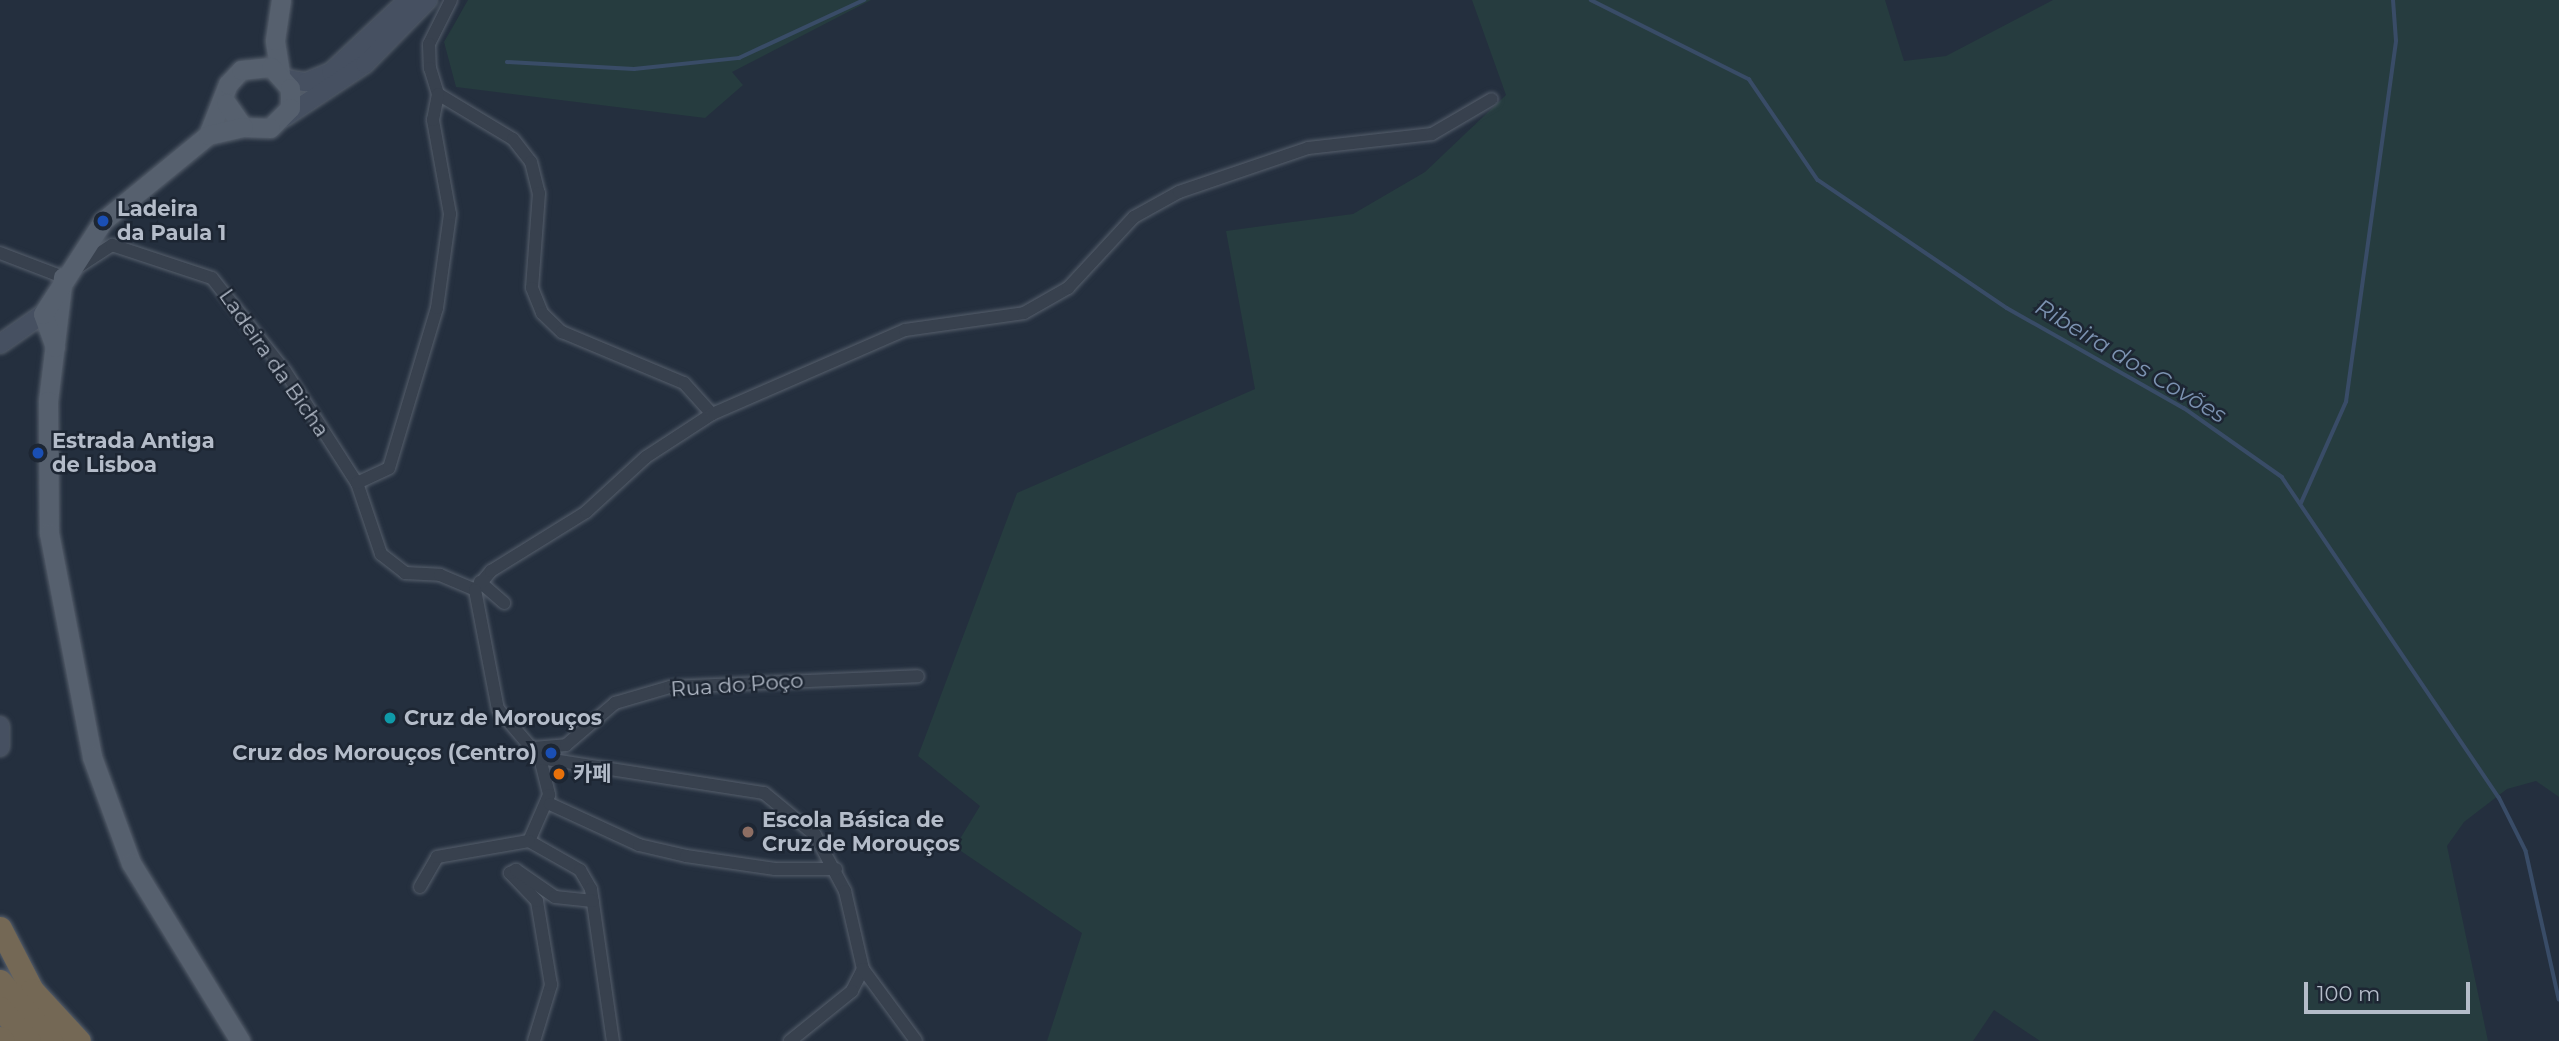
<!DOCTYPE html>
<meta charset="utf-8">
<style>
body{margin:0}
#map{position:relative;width:2559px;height:1041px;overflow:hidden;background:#242f3e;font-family:Montserrat,"Noto Sans KR",sans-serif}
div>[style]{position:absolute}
.green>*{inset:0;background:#263c3f}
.stream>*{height:3.5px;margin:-1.75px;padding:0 1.75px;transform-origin:1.75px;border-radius:1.75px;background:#394c67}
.roads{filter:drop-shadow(0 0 2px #565f6c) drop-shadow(0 0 2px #565f6c)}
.street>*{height:12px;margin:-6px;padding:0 6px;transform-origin:6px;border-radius:6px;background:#38414e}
.secondary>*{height:18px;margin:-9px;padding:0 9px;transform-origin:9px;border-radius:9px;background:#465061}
.primary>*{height:19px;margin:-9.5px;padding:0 9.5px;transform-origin:9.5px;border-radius:9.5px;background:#56606e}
.highway>*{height:23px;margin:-11.5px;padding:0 11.5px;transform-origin:11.5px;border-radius:11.5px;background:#746855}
.dots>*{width:19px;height:19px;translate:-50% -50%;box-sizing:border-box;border:4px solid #1d2633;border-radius:50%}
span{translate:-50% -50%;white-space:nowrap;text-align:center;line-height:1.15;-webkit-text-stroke:5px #1d2633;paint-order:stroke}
.poi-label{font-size:21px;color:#b4bcc9;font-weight:700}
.left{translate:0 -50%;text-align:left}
.right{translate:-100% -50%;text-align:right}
.street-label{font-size:21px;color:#b4bcc9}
.water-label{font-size:23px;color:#7c92b1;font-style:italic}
.scale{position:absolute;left:2304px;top:982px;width:166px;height:32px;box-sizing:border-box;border:4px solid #b4bcc9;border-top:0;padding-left:9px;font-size:21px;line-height:24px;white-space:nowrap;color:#b4bcc9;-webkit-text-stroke:5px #1d2633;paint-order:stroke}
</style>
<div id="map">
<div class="green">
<div style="clip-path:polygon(468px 0,871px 0,732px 72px,743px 85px,705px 118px,456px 87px,444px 42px)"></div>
<div style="clip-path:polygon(1472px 0,1885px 0,1904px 61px,1946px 56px,2053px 0,2559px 0,2559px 797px,2536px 781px,2507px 789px,2464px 822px,2447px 846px,2488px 1041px,2040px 1041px,1994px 1010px,1973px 1041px,1047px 1041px,1082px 933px,955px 847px,980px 806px,918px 756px,1017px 493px,1255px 389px,1226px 231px,1353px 214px,1425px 172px,1506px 95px)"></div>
</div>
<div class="stream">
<div style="left:1591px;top:0;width:177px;rotate:26.6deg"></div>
<div style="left:1749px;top:79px;width:122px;rotate:55.7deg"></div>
<div style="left:1818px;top:180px;width:228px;rotate:34.1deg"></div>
<div style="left:2007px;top:308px;width:203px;rotate:29.5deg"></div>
<div style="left:2184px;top:408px;width:120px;rotate:35.1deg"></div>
<div style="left:2282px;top:477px;width:387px;rotate:55.9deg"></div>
<div style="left:2499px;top:797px;width:60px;rotate:63.4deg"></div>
<div style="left:2526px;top:851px;width:152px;rotate:77.4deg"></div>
<div style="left:507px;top:62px;width:127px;rotate:3.2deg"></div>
<div style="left:634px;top:69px;width:106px;rotate:-6deg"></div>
<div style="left:739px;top:58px;width:138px;rotate:-24.9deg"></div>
<div style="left:2301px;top:503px;width:111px;rotate:-66deg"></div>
<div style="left:2346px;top:402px;width:364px;rotate:-82.1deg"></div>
<div style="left:2396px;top:41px;width:41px;rotate:-94.2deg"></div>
</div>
<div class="roads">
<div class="street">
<div style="left:451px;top:0;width:49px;rotate:116.6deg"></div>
<div style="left:429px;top:44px;width:24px;rotate:88deg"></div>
<div style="left:430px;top:68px;width:27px;rotate:73deg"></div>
<div style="left:438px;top:94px;width:87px;rotate:31deg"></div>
<div style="left:513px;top:139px;width:29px;rotate:52deg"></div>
<div style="left:531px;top:162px;width:32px;rotate:76deg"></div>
<div style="left:539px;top:193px;width:95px;rotate:94.2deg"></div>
<div style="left:532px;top:288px;width:27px;rotate:68deg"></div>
<div style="left:542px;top:313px;width:28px;rotate:44deg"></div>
<div style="left:562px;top:332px;width:132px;rotate:22.7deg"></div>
<div style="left:684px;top:383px;width:42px;rotate:47.9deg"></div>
<div style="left:0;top:253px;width:67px;rotate:20.9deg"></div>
<div style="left:63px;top:277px;width:59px;rotate:-33.1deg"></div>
<div style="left:112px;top:245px;width:105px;rotate:18.3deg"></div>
<div style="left:212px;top:278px;width:118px;rotate:51.9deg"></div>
<div style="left:285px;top:371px;width:133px;rotate:57.3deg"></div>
<div style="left:357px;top:483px;width:75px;rotate:71.3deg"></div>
<div style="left:381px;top:554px;width:31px;rotate:38deg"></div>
<div style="left:405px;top:573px;width:35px;rotate:3deg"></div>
<div style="left:440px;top:575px;width:38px;rotate:23deg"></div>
<div style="left:357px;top:483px;width:35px;rotate:-25deg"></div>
<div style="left:389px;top:468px;width:167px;rotate:-73.3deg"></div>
<div style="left:437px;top:308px;width:95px;rotate:-82.1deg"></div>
<div style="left:450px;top:214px;width:96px;rotate:-100.3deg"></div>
<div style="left:433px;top:120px;width:26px;rotate:-79deg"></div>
<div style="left:480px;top:582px;width:32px;rotate:41deg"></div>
<div style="left:475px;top:590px;width:25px;rotate:-50deg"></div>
<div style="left:491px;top:571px;width:112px;rotate:-31.8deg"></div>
<div style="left:586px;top:512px;width:81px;rotate:-42.5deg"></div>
<div style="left:646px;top:457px;width:79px;rotate:-33.1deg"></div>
<div style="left:712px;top:414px;width:210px;rotate:-23.5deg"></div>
<div style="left:905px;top:330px;width:120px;rotate:-8.1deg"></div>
<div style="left:1024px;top:313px;width:51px;rotate:-29.6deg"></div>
<div style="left:1068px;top:288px;width:97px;rotate:-47.1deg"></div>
<div style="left:1134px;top:217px;width:51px;rotate:-29.1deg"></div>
<div style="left:1179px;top:192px;width:136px;rotate:-18.8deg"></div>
<div style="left:1308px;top:148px;width:125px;rotate:-6.4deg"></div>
<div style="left:1432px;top:134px;width:69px;rotate:-30.3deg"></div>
<div style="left:475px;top:590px;width:121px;rotate:79.1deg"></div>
<div style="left:498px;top:709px;width:65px;rotate:49.4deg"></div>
<div style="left:540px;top:758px;width:38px;rotate:76deg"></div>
<div style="left:549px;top:795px;width:50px;rotate:113.5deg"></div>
<div style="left:533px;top:748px;width:33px;rotate:-5deg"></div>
<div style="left:566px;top:745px;width:65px;rotate:-40.6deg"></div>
<div style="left:615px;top:703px;width:57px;rotate:-16.2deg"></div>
<div style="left:670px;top:687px;width:248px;rotate:-2.5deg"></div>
<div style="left:540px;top:758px;width:227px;rotate:8.9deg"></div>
<div style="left:764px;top:793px;width:66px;rotate:39.5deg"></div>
<div style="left:815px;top:835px;width:64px;rotate:61.8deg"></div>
<div style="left:845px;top:891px;width:80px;rotate:77deg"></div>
<div style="left:863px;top:969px;width:25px;rotate:117deg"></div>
<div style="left:852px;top:991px;width:80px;rotate:141.1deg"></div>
<div style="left:550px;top:804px;width:98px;rotate:24.7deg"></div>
<div style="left:639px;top:845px;width:48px;rotate:13.2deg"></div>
<div style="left:686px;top:856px;width:90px;rotate:8.3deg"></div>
<div style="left:775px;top:869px;width:61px"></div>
<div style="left:529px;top:841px;width:59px;rotate:29.6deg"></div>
<div style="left:580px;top:870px;width:22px;rotate:60deg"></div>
<div style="left:591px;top:889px;width:154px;rotate:81.8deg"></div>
<div style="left:420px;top:887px;width:34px;rotate:-60deg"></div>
<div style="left:437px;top:857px;width:93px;rotate:-9.9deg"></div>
<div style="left:863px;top:969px;width:89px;rotate:53.6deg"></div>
<div style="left:534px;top:1041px;width:59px;rotate:-73.1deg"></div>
<div style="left:551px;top:985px;width:85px;rotate:-99.5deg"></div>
<div style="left:537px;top:901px;width:39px;rotate:-134deg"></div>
<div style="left:510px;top:873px;width:7px;rotate:-27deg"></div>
<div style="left:516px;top:870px;width:47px;rotate:34.7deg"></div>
<div style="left:555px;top:897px;width:38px;rotate:6deg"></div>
</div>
<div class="secondary">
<div style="left:286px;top:79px;width:20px;rotate:9deg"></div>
<div style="left:306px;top:82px;width:27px;rotate:-22deg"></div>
<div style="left:331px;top:72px;width:105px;rotate:-43.1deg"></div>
<div style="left:285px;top:117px;width:96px;rotate:-33.5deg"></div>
<div style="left:365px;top:64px;width:90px;rotate:-45.5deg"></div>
<div style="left:0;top:344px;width:52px;rotate:-34.9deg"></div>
<div style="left:43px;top:314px;width:12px;rotate:24deg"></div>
<div style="left:0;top:726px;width:21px;rotate:90deg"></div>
</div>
<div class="primary">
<div style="left:280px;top:73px;width:33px;rotate:-99deg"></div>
<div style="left:275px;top:40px;width:40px;rotate:-81.5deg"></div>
<div style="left:208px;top:135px;width:55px;rotate:-68.6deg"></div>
<div style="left:228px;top:84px;width:19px;rotate:-47deg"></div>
<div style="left:241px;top:70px;width:30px;rotate:-6deg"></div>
<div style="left:271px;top:67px;width:28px;rotate:48deg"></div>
<div style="left:290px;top:88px;width:20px;rotate:90deg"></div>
<div style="left:290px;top:108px;width:28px;rotate:135deg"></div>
<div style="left:270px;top:128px;width:27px;rotate:-178deg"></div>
<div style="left:243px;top:127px;width:29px;rotate:-125deg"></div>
<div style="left:63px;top:277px;width:125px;rotate:96.9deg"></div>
<div style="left:48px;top:401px;width:132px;rotate:89.6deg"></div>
<div style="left:49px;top:533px;width:228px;rotate:79.1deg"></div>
<div style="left:92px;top:757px;width:113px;rotate:69.8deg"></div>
<div style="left:131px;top:863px;width:209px;rotate:58.5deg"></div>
<div style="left:55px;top:347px;width:35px;rotate:-110deg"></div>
<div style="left:43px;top:314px;width:111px;rotate:-57.2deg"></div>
<div style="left:103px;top:221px;width:136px;rotate:-39.3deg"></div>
<div style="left:208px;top:135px;width:36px;rotate:-13deg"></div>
</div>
<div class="highway">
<div style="left:0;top:928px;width:70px;rotate:62.7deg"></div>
<div style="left:32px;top:990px;width:69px;rotate:47.3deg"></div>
<div style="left:0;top:981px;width:79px;rotate:49.6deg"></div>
<div style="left:0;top:1008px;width:44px;rotate:48.7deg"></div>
<div style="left:0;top:1038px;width:4px;rotate:45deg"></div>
</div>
</div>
<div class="dots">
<div style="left:103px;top:221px;background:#1a4fb4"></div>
<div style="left:38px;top:453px;background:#1a4fb4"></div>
<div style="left:390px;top:718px;background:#0f9aa8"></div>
<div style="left:551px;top:753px;background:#1a4fb4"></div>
<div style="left:559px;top:774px;background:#e8710a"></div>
<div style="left:748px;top:832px;background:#8d6e63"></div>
</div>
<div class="poi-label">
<span class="left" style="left:117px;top:221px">Ladeira<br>da Paula 1</span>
<span class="left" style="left:52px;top:453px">Estrada Antiga<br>de Lisboa</span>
<span class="left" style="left:404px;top:718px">Cruz de Morouços</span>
<span class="right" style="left:537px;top:753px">Cruz dos Morouços (Centro)</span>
<span class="left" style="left:573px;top:774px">카페</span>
<span class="left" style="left:762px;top:832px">Escola Básica de<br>Cruz de Morouços</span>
</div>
<div class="street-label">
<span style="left:274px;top:363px;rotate:55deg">Ladeira da Bicha</span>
<span style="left:737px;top:685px;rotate:-4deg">Rua do Poço</span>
</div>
<div class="water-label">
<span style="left:2131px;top:361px;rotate:31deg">Ribeira dos Covões</span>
</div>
<div class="scale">100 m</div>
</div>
